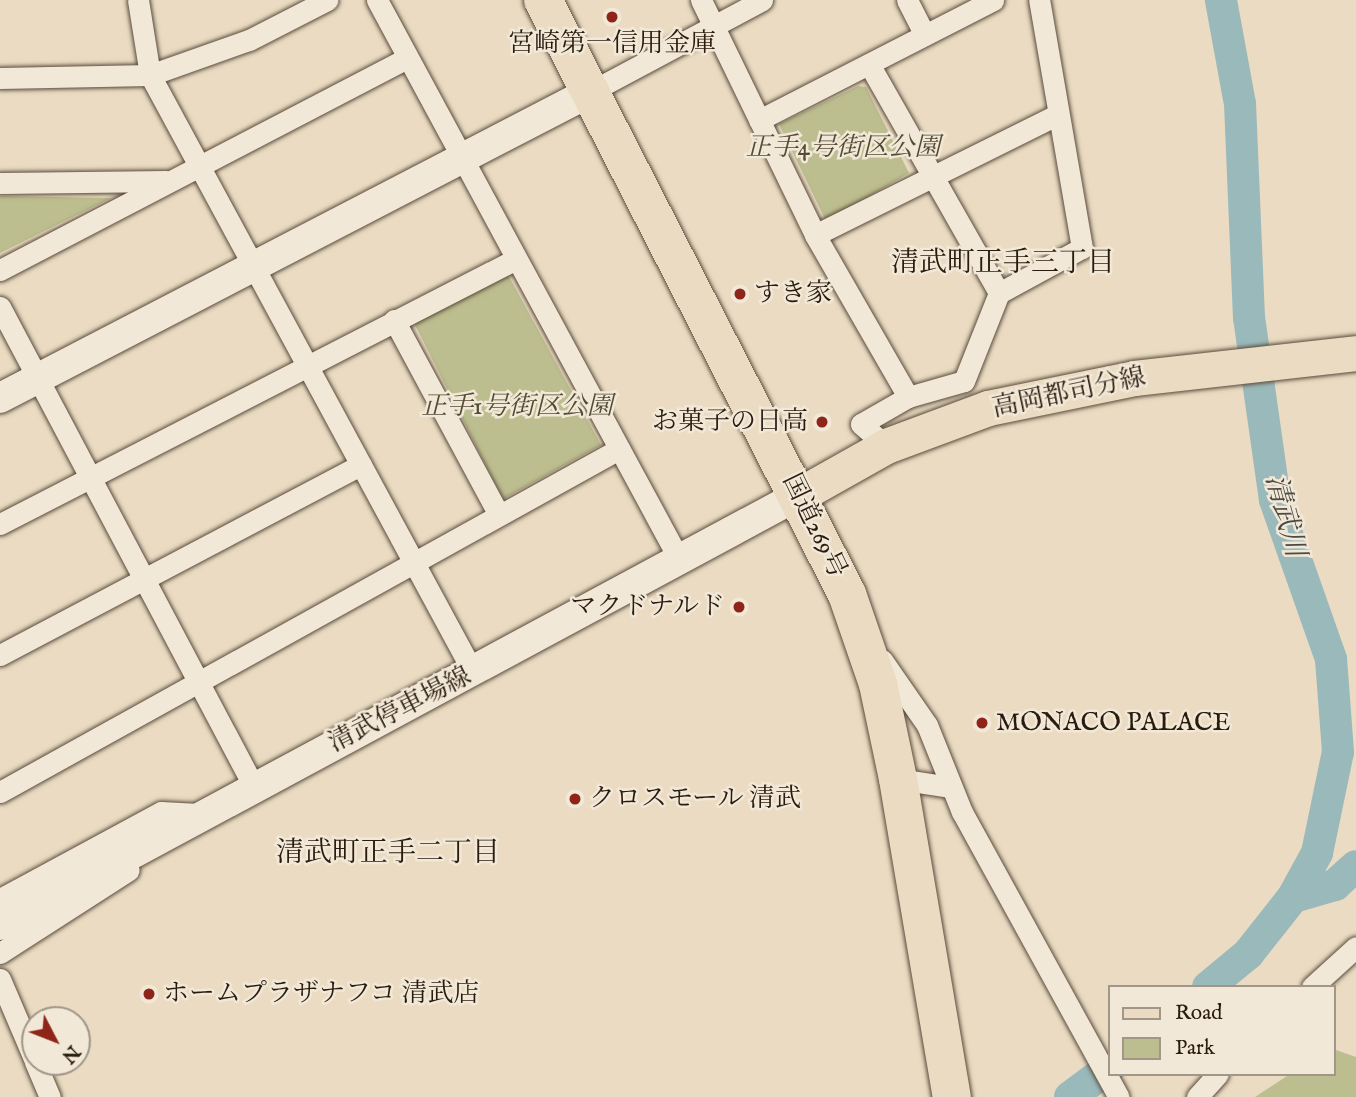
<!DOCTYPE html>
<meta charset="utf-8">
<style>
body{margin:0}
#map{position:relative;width:1356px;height:1097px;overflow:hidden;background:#eadbc2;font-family:"IM FELL English","Noto Serif JP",serif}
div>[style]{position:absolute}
.green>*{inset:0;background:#bdbe8f}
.river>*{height:32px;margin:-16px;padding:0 16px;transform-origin:16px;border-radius:16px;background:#9ab9bb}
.roads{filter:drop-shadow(0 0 2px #5a4b3c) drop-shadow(0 0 2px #5a4b3c)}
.street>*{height:21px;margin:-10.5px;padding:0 10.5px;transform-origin:10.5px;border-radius:10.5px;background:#f1e8d7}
.secondary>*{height:30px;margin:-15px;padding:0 15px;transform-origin:15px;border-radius:15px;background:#f1e8d7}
.primary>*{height:35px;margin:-17.5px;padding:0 17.5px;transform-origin:17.5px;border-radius:17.5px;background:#eadbc2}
.highway>*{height:38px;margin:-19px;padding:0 19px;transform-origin:19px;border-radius:19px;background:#eadbc2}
.dots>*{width:19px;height:19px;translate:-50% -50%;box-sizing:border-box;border:4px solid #f1e8d7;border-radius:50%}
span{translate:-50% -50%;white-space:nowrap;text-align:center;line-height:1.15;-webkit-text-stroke:5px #f1e8d7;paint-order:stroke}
.poi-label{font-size:26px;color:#2a1b0f}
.left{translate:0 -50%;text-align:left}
.right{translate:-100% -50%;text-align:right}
.park-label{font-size:26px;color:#564c35;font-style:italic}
.street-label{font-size:26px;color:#2a1b0f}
.neighbourhood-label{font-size:28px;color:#2a1b0f}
.water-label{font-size:28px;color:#4c4a43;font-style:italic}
.legend{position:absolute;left:1108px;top:985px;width:228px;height:91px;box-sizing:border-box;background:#f1e8d7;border:2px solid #a19687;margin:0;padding:9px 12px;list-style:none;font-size:21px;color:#2a1b0f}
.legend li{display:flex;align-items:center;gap:14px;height:35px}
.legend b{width:35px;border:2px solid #a19687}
.north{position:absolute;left:21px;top:1006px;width:70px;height:70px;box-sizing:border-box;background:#f1e8d7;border:2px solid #a19687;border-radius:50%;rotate:132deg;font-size:19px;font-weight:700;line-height:28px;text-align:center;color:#2a1b0f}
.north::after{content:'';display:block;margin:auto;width:24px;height:32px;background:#8f2418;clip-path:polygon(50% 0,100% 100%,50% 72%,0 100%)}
</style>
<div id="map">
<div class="green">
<div style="clip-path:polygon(858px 86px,866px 87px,909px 173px,826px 221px,779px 124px)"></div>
<div style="clip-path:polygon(0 196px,111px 198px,0 253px)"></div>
<div style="clip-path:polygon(507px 273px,601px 445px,503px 499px,414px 323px)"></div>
<div style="clip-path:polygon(1333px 1049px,1356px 1057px,1356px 1097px,1255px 1097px,1290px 1074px,1333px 1074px)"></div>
</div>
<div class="river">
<div style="left:1293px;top:897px;width:44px;rotate:-15.9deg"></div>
<div style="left:1335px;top:885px;width:28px;rotate:-42deg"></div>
<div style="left:1208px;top:987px;width:52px;rotate:-39.5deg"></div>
<div style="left:1248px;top:954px;width:73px;rotate:-51.7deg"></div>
<div style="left:1293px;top:897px;width:50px;rotate:-61.4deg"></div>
<div style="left:1317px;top:853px;width:103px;rotate:-78.3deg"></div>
<div style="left:1338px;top:752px;width:93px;rotate:-94.3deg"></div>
<div style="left:1331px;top:659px;width:169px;rotate:-109.4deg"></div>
<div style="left:1275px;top:500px;width:184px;rotate:-98.1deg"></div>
<div style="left:1249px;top:318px;width:214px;rotate:-92.4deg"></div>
<div style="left:1240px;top:104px;width:106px;rotate:-100.4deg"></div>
<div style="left:1070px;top:1097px;width:49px;rotate:-36.6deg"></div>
</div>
<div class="roads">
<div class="street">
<div style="left:138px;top:0;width:76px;rotate:80.9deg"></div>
<div style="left:150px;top:75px;width:679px;rotate:61.58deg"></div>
<div style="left:377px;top:0;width:635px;rotate:61.62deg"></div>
<div style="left:701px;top:0;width:261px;rotate:64.1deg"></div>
<div style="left:815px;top:235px;width:187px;rotate:60.1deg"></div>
<div style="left:908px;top:397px;width:54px;rotate:150.1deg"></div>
<div style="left:861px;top:424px;width:33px;rotate:41deg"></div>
<div style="left:907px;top:0;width:39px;rotate:63deg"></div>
<div style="left:869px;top:64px;width:263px;rotate:60.4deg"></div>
<div style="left:0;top:78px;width:150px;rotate:-1.1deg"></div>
<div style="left:150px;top:75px;width:105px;rotate:-19.5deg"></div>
<div style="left:249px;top:40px;width:88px;rotate:-27.1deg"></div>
<div style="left:590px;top:92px;width:195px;rotate:-28.1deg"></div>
<div style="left:759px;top:120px;width:263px;rotate:-27.1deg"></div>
<div style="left:0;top:183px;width:166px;rotate:-0.7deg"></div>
<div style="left:815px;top:235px;width:270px;rotate:-26.4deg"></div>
<div style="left:0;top:270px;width:459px;rotate:-27.5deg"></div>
<div style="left:0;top:307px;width:541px;rotate:62.11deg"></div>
<div style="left:394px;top:320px;width:221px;rotate:61.7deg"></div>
<div style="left:908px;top:397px;width:58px;rotate:-15.9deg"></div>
<div style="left:964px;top:381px;width:95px;rotate:-68.3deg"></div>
<div style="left:999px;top:293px;width:94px;rotate:-28.5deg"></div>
<div style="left:1082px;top:248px;width:252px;rotate:-99.8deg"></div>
<div style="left:0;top:524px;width:580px;rotate:-27.18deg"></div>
<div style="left:0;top:655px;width:408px;rotate:-27.8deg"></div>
<div style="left:882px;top:660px;width:79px;rotate:55.3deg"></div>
<div style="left:927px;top:725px;width:94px;rotate:68.1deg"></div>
<div style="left:962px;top:812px;width:325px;rotate:61.2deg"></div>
<div style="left:898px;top:779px;width:53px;rotate:8.7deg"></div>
<div style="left:0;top:792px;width:708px;rotate:-28.99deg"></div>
<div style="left:0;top:899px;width:183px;rotate:-28.4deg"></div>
<div style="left:161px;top:812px;width:38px;rotate:3deg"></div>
<div style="left:0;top:953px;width:153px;rotate:-32.8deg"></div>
<div style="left:0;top:979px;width:89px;rotate:66.9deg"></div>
<div style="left:1312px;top:987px;width:59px;rotate:-42.3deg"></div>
<div style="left:35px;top:1062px;width:38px;rotate:67deg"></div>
<div style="left:1197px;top:1097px;width:31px;rotate:-48deg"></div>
</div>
<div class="secondary">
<div style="left:0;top:398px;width:665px;rotate:-27.41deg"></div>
<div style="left:0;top:925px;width:907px;rotate:-28.29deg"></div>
</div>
<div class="primary">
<div style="left:799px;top:495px;width:100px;rotate:-29.4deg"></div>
<div style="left:886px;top:446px;width:109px;rotate:-20.4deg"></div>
<div style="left:988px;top:408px;width:149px;rotate:-11.6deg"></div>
<div style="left:1134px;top:378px;width:223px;rotate:-6.4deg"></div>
</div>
<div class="highway">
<div style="left:543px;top:0;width:667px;rotate:62.9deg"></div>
<div style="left:847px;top:594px;width:95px;rotate:71deg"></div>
<div style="left:878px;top:684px;width:97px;rotate:78.1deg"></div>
<div style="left:898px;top:779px;width:323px;rotate:80.4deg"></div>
</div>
</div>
<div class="dots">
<div style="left:612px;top:17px;background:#8f2418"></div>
<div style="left:740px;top:294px;background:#8f2418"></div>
<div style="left:822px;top:422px;background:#8f2418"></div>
<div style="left:739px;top:607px;background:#8f2418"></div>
<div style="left:982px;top:723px;background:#8f2418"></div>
<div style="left:575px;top:799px;background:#8f2418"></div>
<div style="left:149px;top:994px;background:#8f2418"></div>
</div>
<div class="poi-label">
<span style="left:612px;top:44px">宮崎第一信用金庫</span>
<span class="left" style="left:754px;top:294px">すき家</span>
<span class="right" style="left:808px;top:422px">お菓子の日高</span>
<span class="right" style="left:725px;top:607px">マクドナルド</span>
<span class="left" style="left:996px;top:723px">MONACO PALACE</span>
<span class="left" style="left:589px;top:799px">クロスモール 清武</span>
<span class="left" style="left:163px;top:994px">ホームプラザナフコ 清武店</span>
</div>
<div class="park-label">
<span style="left:843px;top:148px">正手4号街区公園</span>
<span style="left:517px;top:407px">正手1号街区公園</span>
</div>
<div class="street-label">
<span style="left:1069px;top:393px;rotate:-12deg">高岡都司分線</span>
<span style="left:814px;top:526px;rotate:64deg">国道269号</span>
<span style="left:400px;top:710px;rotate:-27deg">清武停車場線</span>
</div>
<div class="neighbourhood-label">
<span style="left:1003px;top:264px">清武町正手三丁目</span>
<span style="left:388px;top:854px">清武町正手二丁目</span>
</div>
<div class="water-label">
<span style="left:1284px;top:516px;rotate:75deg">清武川</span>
</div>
<ul class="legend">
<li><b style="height:9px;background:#eadbc2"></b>Road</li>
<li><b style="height:19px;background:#bdbe8f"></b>Park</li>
</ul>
<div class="north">N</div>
</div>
